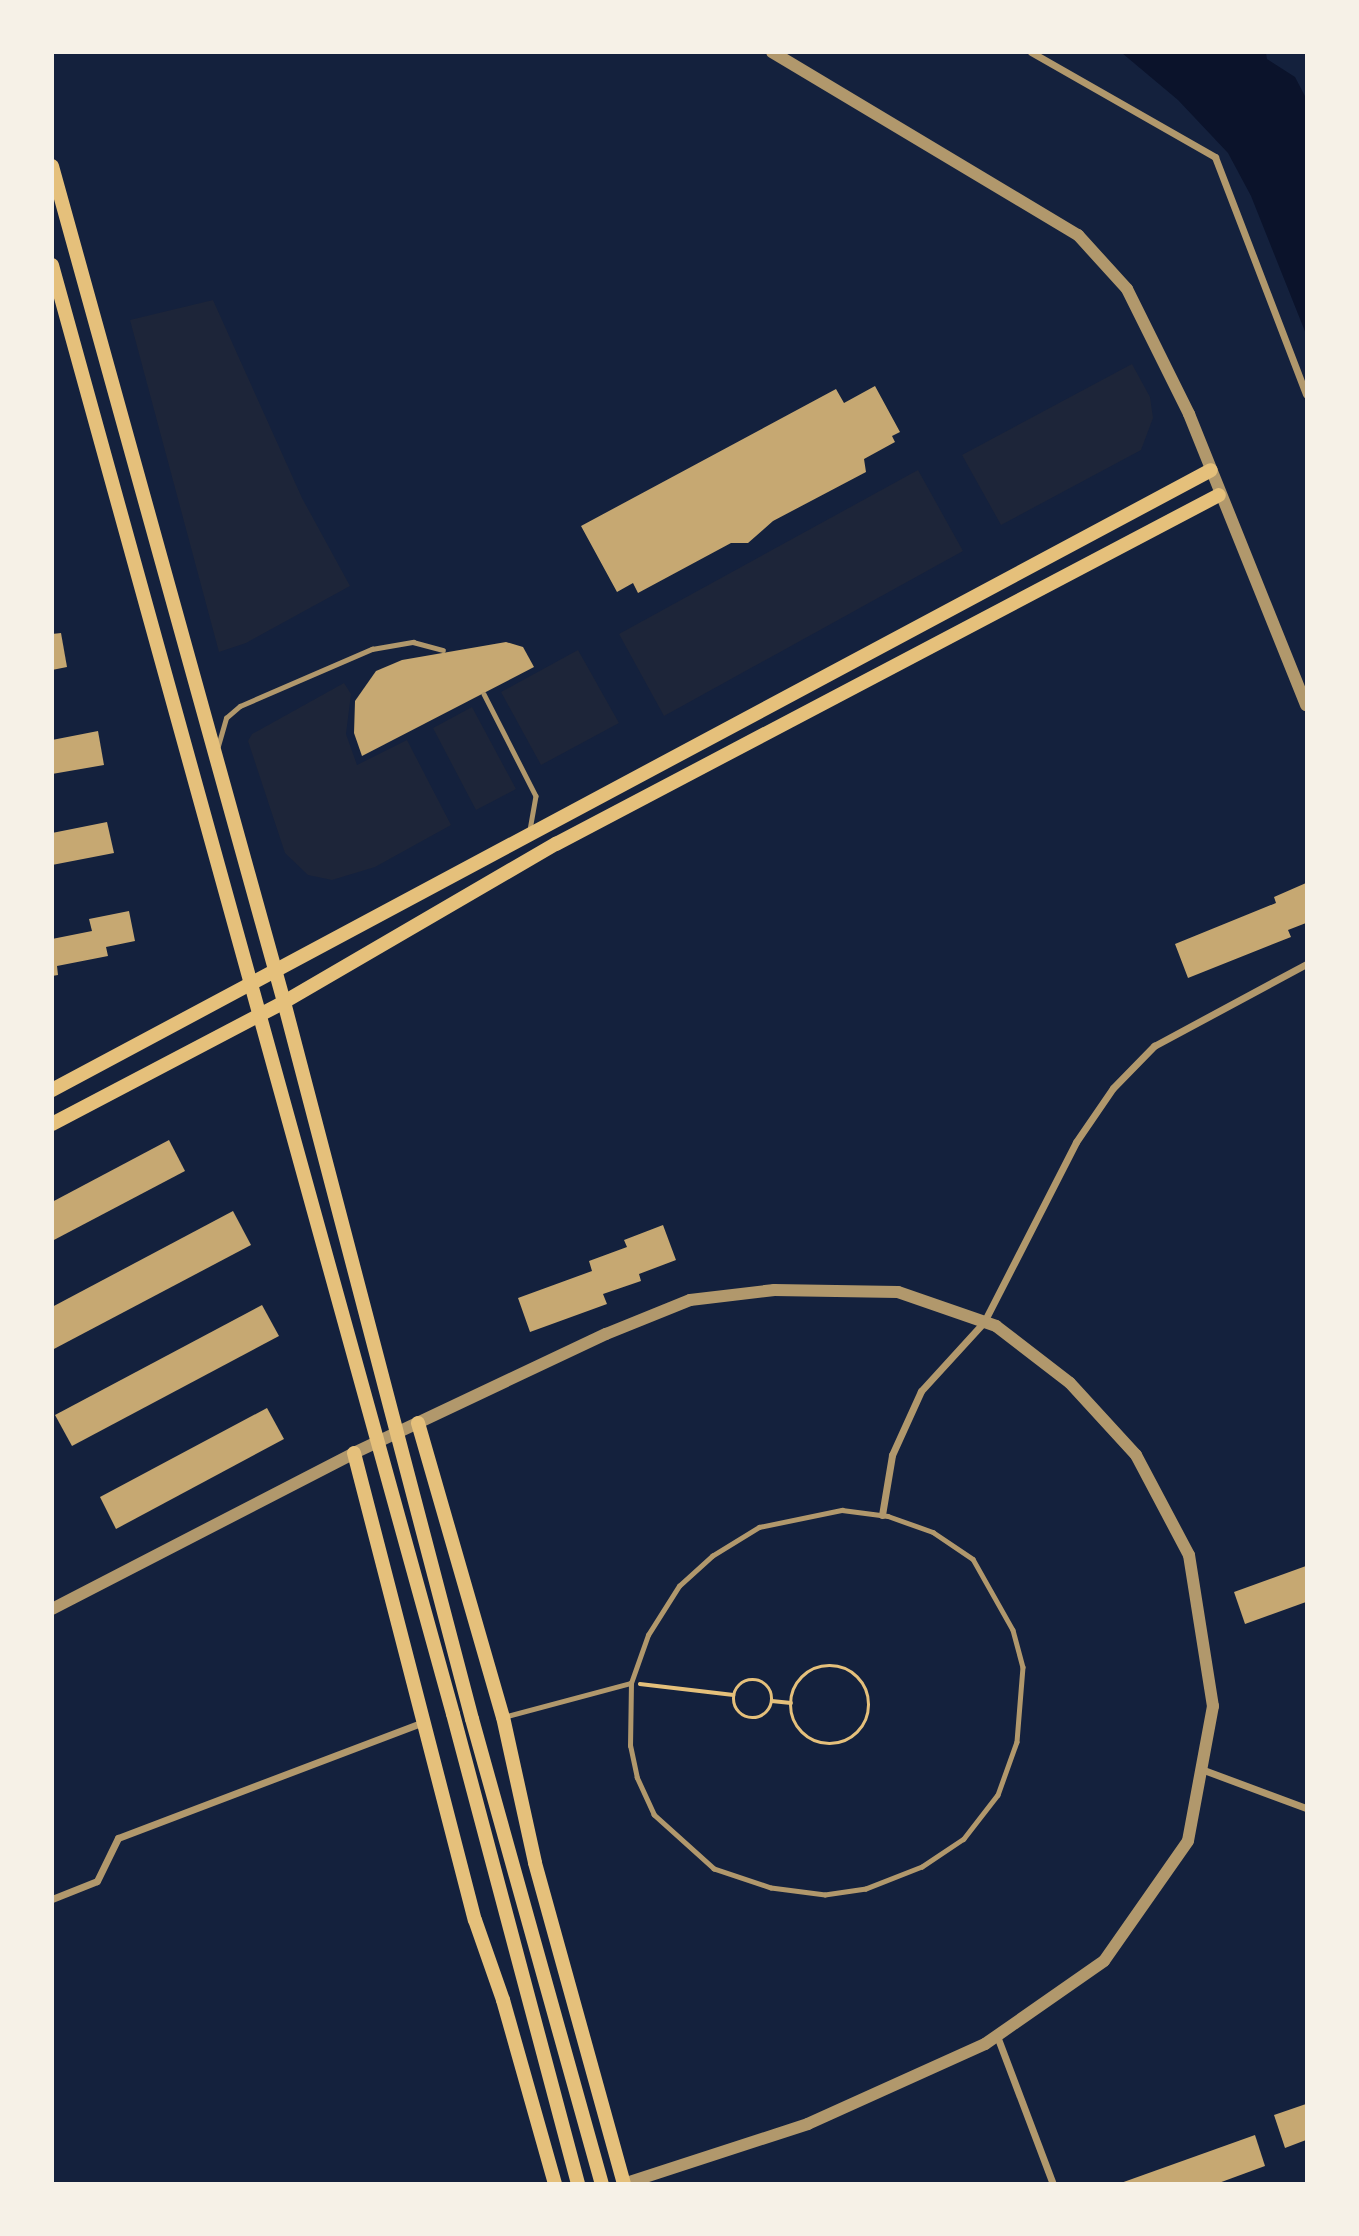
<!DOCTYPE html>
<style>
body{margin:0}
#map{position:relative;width:1359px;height:2236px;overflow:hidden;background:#14213d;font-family:"Golos Text",sans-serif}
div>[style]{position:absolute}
.green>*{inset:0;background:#1d2539}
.water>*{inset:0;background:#0b132b}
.building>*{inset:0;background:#c6a872}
.path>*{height:3.5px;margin:-1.75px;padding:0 1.75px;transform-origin:1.75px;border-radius:1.75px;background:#e5c07b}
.path>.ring{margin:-1.75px;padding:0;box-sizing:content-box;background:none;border:3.5px solid #e5c07b;border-radius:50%}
.service>*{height:4.5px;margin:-2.25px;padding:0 2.25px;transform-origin:2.25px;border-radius:2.25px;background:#b1986c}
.minor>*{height:7px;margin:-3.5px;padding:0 3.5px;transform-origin:3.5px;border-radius:3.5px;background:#b1986c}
.tertiary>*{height:12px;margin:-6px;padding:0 6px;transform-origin:6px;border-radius:6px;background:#b1986c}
.secondary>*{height:14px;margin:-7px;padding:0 7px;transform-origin:7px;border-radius:7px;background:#e5c07b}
.primary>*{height:14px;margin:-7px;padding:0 7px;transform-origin:7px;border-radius:7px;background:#e5c07b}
span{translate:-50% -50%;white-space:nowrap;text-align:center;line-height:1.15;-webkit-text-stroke:5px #f6f1e7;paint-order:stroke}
.frame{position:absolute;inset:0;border:54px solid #f6f1e7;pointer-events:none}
</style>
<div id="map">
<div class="green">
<div style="clip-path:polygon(213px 300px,302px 498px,350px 586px,246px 643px,219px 652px,130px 320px)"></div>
<div style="clip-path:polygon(1132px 364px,1150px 397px,1153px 418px,1141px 450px,1001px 525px,962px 455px)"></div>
<div style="clip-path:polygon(918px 470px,963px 551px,664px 716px,619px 634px)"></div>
<div style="clip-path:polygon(578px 650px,619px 723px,541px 765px,501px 692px)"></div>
<div style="clip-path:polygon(344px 683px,351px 694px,346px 734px,357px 765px,407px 740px,451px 825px,375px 867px,332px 880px,308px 875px,285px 853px,248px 741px,252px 734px)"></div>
<div style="clip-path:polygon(472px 707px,516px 789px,476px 810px,433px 728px)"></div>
</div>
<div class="water">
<div style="clip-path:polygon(1122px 53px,1266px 53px,1267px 59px,1295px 77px,1306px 98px,1306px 334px,1251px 196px,1228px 153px,1178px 100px)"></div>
</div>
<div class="building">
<div style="clip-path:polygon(875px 386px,900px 432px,892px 436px,895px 442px,864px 459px,866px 472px,773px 521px,748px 543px,731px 543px,638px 593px,633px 583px,617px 592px,581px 526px,836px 389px,844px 403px)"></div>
<div style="clip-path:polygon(61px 633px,67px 667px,52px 670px,52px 634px)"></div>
<div style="clip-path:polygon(506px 642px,523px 647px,534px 667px,362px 756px,354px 733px,355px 701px,376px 671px,402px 660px)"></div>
<div style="clip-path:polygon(98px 731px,104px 765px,52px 774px,52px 740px)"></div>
<div style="clip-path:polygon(107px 822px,114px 853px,52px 865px,52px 833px)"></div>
<div style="clip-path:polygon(1306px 883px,1306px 923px,1288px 930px,1291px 937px,1188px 978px,1175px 944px,1276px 903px,1274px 897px)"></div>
<div style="clip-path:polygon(129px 911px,135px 941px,106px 947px,108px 956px,57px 966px,58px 975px,52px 976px,52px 939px,92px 931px,89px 919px)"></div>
<div style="clip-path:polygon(169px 1140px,185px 1171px,52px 1241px,52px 1202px)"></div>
<div style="clip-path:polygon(233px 1211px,251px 1245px,52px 1350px,52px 1307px)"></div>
<div style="clip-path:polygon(663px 1225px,676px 1260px,639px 1274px,641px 1281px,603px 1294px,607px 1304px,530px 1332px,518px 1298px,592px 1271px,589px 1261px,627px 1247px,624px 1240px)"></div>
<div style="clip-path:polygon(262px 1305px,279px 1336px,72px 1446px,55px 1415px)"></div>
<div style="clip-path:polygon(267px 1408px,284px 1439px,116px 1529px,100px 1497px)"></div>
<div style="clip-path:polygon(1306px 1566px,1306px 1602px,1245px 1624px,1234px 1592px)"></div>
<div style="clip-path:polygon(1306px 2104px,1306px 2140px,1285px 2148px,1274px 2115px)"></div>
<div style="clip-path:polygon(1255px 2135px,1265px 2166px,1216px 2184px,1118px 2184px)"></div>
</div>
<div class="path">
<div class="ring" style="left:791px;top:1666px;width:74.5px;height:74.5px"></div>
<div class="ring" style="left:734px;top:1680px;width:34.5px;height:34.5px"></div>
<div style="left:640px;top:1684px;width:94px;rotate:6.7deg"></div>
<div style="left:772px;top:1701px;width:19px;rotate:6deg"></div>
</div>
<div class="service">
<div style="left:484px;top:694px;width:114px;rotate:63deg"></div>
<div style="left:536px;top:796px;width:34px;rotate:100deg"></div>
<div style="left:218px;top:746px;width:29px;rotate:-74deg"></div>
<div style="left:226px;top:718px;width:18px;rotate:-41deg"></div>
<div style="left:240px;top:706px;width:144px;rotate:-23.4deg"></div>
<div style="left:372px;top:649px;width:42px;rotate:-9.7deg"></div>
<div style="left:413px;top:642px;width:31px;rotate:15deg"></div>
<div style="left:842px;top:1510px;width:46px;rotate:7.4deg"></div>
<div style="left:888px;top:1516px;width:48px;rotate:19.6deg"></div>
<div style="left:933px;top:1532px;width:48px;rotate:34deg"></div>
<div style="left:973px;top:1559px;width:81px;rotate:60.6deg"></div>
<div style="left:1013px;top:1630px;width:38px;rotate:75deg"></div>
<div style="left:1023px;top:1667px;width:75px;rotate:94.6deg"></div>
<div style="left:1017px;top:1742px;width:56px;rotate:109.7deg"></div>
<div style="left:998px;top:1795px;width:56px;rotate:127.7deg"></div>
<div style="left:964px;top:1839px;width:50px;rotate:146.3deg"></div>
<div style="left:922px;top:1867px;width:60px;rotate:158.6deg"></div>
<div style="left:866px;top:1889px;width:41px;rotate:171.7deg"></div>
<div style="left:825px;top:1895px;width:54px;rotate:-172.6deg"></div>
<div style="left:771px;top:1888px;width:60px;rotate:-161.6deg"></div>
<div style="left:714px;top:1869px;width:81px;rotate:-138deg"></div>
<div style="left:654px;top:1815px;width:41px;rotate:-114.7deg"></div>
<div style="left:637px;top:1778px;width:33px;rotate:-102deg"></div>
<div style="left:630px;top:1746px;width:63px;rotate:-89.1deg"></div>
<div style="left:631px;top:1683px;width:51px;rotate:-70.5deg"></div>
<div style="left:648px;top:1635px;width:58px;rotate:-57.7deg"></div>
<div style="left:679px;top:1586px;width:45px;rotate:-42.3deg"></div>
<div style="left:712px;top:1556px;width:55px;rotate:-31.7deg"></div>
<div style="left:759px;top:1527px;width:85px;rotate:-11.6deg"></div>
<div style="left:507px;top:1716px;width:128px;rotate:-14.9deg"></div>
</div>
<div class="minor">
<div style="left:1031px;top:52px;width:212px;rotate:29.7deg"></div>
<div style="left:1215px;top:157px;width:254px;rotate:69deg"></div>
<div style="left:882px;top:1515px;width:61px;rotate:-80.5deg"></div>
<div style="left:892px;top:1455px;width:70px;rotate:-65.6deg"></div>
<div style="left:921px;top:1391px;width:93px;rotate:-47.6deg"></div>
<div style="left:984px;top:1322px;width:202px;rotate:-62.9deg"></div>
<div style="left:1076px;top:1142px;width:65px;rotate:-55.6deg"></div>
<div style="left:1113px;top:1088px;width:59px;rotate:-45.7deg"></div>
<div style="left:1154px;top:1046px;width:173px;rotate:-28.3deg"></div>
<div style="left:1201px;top:1769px;width:112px;rotate:20.4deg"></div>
<div style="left:52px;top:1899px;width:48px;rotate:-21.8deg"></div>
<div style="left:97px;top:1881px;width:48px;rotate:-64deg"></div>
<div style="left:118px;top:1838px;width:329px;rotate:-20.8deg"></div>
<div style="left:997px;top:2036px;width:158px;rotate:69.3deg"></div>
</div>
<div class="tertiary">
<div style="left:772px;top:52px;width:357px;rotate:30.9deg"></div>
<div style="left:1078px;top:235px;width:73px;rotate:47.8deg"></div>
<div style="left:1127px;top:289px;width:140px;rotate:63.6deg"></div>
<div style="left:1189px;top:414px;width:314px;rotate:68.1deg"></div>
<div style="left:52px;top:1609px;width:340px;rotate:-27.3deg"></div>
<div style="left:354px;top:1453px;width:279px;rotate:-25.3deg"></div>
<div style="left:606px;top:1334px;width:91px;rotate:-22deg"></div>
<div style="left:690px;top:1300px;width:85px;rotate:-6.8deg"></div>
<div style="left:774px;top:1290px;width:124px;rotate:0.9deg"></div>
<div style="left:898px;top:1292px;width:104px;rotate:19.1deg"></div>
<div style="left:996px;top:1326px;width:93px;rotate:37.6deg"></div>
<div style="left:1070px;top:1383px;width:98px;rotate:47.5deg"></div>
<div style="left:1136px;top:1455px;width:113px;rotate:62.1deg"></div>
<div style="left:1189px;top:1555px;width:153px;rotate:81deg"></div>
<div style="left:1213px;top:1706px;width:137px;rotate:100.5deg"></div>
<div style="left:1188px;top:1841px;width:146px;rotate:125deg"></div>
<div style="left:1104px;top:1961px;width:145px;rotate:145.1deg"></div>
<div style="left:985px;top:2044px;width:194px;rotate:155.7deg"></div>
<div style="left:808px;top:2124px;width:194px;rotate:162deg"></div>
</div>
<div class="secondary">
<div style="left:52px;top:1090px;width:1314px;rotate:-28.14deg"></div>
<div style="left:52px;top:1124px;width:262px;rotate:-27.7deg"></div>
<div style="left:284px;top:1002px;width:315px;rotate:-30.2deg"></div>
<div style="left:556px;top:844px;width:749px;rotate:-27.76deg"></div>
</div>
<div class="primary">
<div style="left:52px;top:166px;width:868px;rotate:74.49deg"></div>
<div style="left:284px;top:1002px;width:741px;rotate:75.31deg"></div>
<div style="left:472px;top:1719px;width:483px;rotate:74.4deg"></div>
<div style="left:52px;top:265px;width:1503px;rotate:74.53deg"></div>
<div style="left:453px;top:1714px;width:486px;rotate:75.1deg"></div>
<div style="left:418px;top:1423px;width:306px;rotate:73.9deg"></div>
<div style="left:503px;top:1717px;width:149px;rotate:77.6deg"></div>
<div style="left:535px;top:1863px;width:333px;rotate:74.5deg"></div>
<div style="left:354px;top:1453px;width:482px;rotate:75.5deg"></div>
<div style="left:475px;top:1920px;width:85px;rotate:70.7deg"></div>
<div style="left:503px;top:2000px;width:191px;rotate:74.2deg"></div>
</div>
<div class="frame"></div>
</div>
